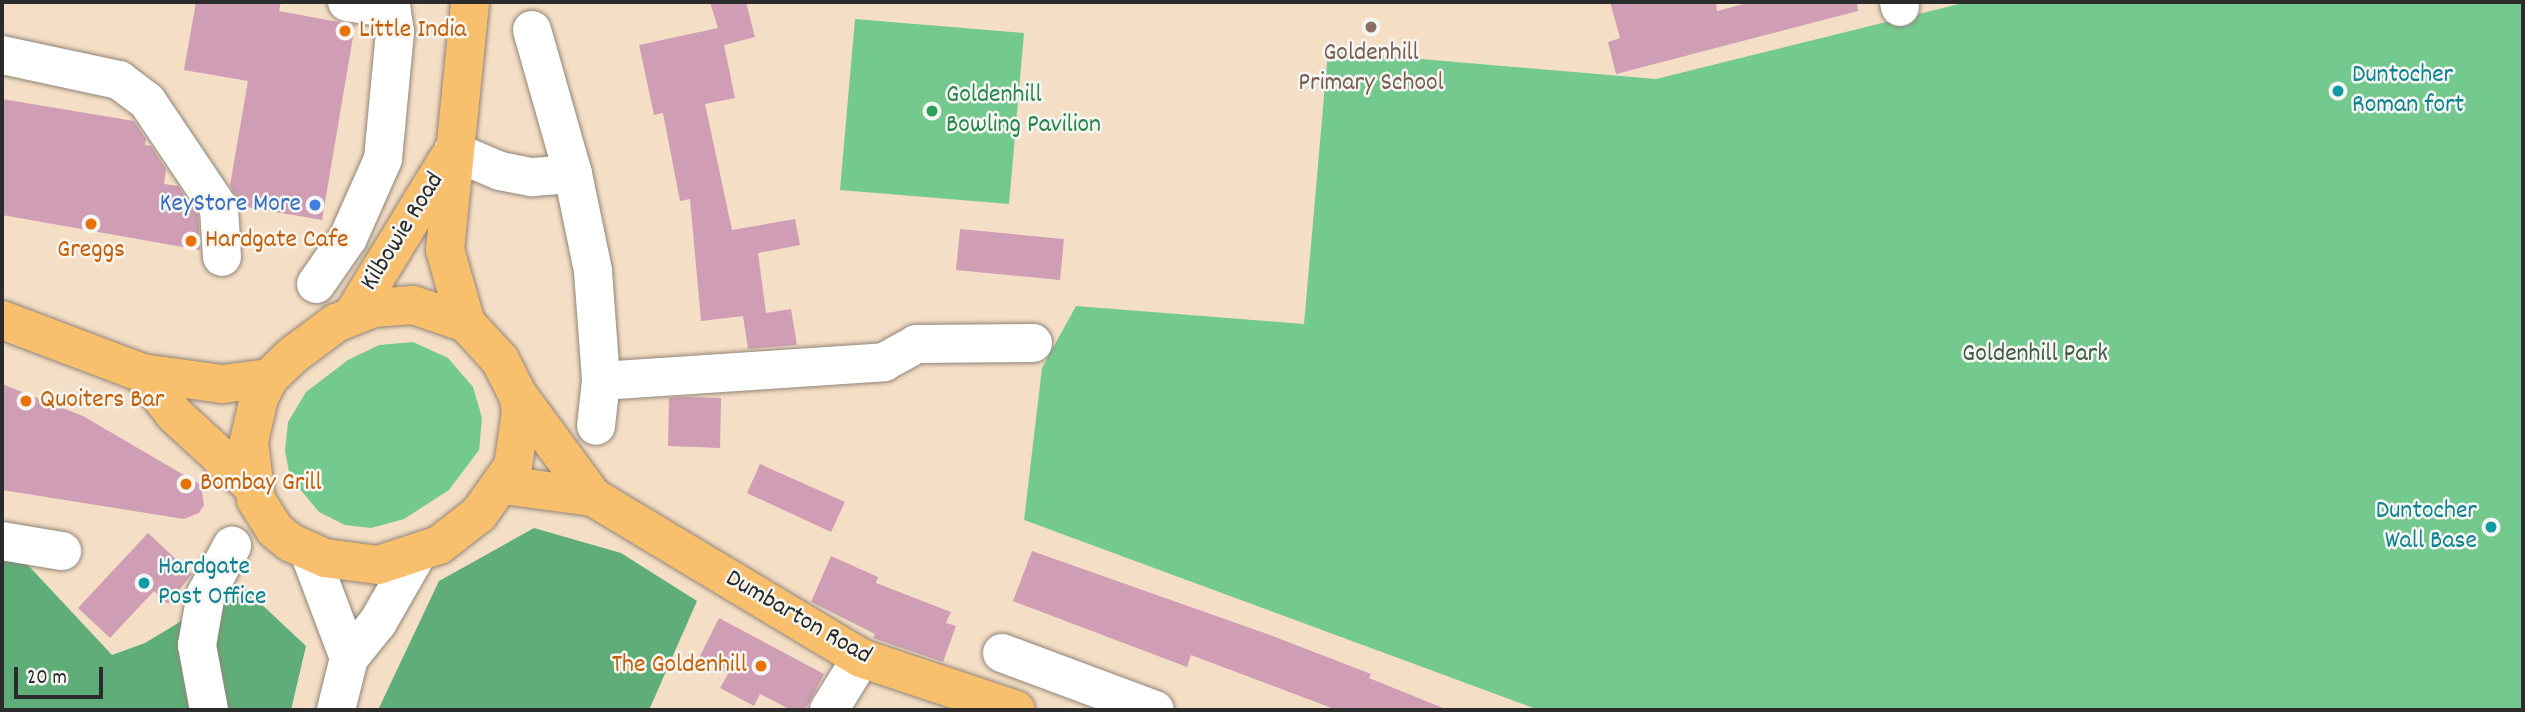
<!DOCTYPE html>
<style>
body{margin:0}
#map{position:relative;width:2525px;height:712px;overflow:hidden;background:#f4dec5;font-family:Dekko,sans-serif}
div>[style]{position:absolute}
.green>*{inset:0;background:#74ca8e}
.forest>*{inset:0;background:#5fae79}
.building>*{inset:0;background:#cf9eb4}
.roads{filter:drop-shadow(0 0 2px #908478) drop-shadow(0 0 2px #908478)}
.minor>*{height:38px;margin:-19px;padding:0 19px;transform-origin:19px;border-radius:19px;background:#fff}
.major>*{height:38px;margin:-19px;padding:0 19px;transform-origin:19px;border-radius:19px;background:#f8bf6c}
.dots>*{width:19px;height:19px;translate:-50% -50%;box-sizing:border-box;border:4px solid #f6f6f2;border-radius:50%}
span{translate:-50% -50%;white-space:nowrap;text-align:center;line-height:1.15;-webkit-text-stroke:5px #f6f6f2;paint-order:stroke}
.food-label{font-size:26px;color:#c56008}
.left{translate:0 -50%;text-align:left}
.right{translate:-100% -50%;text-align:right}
.education-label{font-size:26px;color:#785e54}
.culture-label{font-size:26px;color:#0d838f}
.leisure-label{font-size:26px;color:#27864d}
.shop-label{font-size:26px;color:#366cbe}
.street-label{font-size:26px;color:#2b2b2b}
.park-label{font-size:26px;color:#415b49}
.frame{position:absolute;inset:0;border:4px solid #2b2b2b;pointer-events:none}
.scale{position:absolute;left:14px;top:667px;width:89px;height:32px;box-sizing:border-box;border:4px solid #2b2b2b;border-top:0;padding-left:9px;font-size:21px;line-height:24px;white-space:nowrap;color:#2b2b2b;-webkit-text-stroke:5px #f6f6f2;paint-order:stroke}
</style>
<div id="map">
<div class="green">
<div style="clip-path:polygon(1967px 2px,2523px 2px,2523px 710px,1539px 710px,1024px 520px,1042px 368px,1076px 306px,1304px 324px,1328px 51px,1656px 79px)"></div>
<div style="clip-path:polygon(855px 19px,1024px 33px,1009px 204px,840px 190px)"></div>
<div style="clip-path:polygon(413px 342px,448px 358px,473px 387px,482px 418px,479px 450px,449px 490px,404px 519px,371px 528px,345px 525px,319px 512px,290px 477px,285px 451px,288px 422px,306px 392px,348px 360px,379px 345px)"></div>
</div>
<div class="forest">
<div style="clip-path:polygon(534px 528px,621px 553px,697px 601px,649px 710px,378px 710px,439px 581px)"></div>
<div style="clip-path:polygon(2px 557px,26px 563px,112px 655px,145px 643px,241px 585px,306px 646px,291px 710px,2px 710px)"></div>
</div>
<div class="building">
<div style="clip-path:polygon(196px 2px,281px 2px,279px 11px,355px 25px,322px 220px,241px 206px,230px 185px,248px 81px,184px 70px)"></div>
<div style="clip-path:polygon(710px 2px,746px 2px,755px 37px,724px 45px,735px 98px,705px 104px,732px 230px,795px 219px,800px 245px,758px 253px,766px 313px,791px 309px,797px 345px,748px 349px,743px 316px,701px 321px,690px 199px,680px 201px,663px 113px,654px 115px,639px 45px,718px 28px)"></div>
<div style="clip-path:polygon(1610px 2px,1716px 2px,1717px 11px,1751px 2px,1857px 2px,1858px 11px,1616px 74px,1608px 42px,1620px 38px)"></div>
<div style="clip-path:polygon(2px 99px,134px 121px,146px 139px,145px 145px,151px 146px,166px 169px,164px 184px,178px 186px,198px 215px,200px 250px,2px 215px)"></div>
<div style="clip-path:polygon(960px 229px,1064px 239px,1060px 280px,956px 270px)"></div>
<div style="clip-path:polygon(2px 384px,83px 416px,201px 485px,204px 505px,199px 513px,184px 519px,2px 490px)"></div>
<div style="clip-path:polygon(685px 397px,721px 398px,720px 448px,668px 446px,669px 398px)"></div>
<div style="clip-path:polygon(760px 464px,845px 502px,831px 532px,747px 493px)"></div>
<div style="clip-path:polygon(148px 533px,192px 574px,168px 604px,154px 591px,110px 638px,78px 608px)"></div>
<div style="clip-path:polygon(1032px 551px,1270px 635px,1371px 674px,1369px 678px,1448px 710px,1337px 710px,1191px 655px,1187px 667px,1013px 601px)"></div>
<div style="clip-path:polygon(831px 556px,878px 577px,876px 583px,951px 612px,946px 623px,956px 626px,943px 662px,873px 638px,875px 634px,811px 602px)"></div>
<div style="clip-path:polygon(719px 618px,824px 674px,805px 710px,791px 710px,760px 694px,754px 706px,720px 688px,728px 674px,699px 658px)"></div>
</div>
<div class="roads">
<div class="minor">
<div style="left:347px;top:2px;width:45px;rotate:9deg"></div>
<div style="left:1899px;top:2px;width:5px;rotate:79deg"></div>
<div style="left:532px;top:30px;width:150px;rotate:74.1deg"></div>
<div style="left:573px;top:174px;width:99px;rotate:78.3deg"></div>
<div style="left:593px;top:271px;width:110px;rotate:85.8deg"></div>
<div style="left:601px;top:381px;width:45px;rotate:96.3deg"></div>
<div style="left:2px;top:55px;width:120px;rotate:12.1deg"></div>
<div style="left:119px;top:80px;width:35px;rotate:37deg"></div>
<div style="left:147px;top:101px;width:129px;rotate:56.1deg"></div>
<div style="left:219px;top:208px;width:49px;rotate:86.5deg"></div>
<div style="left:453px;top:151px;width:51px;rotate:23.1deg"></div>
<div style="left:500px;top:171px;width:33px;rotate:11deg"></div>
<div style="left:532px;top:177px;width:41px;rotate:-4.2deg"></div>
<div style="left:316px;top:284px;width:56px;rotate:-55.2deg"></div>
<div style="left:348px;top:238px;width:86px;rotate:-66.1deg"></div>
<div style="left:383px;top:159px;width:128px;rotate:-84.6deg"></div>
<div style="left:395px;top:32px;width:30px;rotate:-99deg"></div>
<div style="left:601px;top:381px;width:284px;rotate:-3.8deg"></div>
<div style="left:884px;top:362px;width:37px;rotate:-29deg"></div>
<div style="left:916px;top:344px;width:117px;rotate:-0.5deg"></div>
<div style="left:2px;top:541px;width:61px;rotate:9.5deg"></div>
<div style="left:309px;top:552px;width:113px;rotate:69.3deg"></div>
<div style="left:1002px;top:653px;width:163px;rotate:20.4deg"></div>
<div style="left:209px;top:710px;width:66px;rotate:-100.5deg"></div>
<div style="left:197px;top:645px;width:52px;rotate:-80deg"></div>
<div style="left:206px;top:594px;width:55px;rotate:-61.6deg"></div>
<div style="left:336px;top:710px;width:54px;rotate:-76deg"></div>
<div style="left:349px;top:658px;width:46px;rotate:-51.1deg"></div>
<div style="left:378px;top:622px;width:76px;rotate:-60.1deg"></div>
<div style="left:829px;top:710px;width:61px;rotate:-58.4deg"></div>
</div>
<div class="major">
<div style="left:413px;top:305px;width:56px;rotate:18.8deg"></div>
<div style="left:466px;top:323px;width:50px;rotate:47.4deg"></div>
<div style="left:500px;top:360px;width:39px;rotate:63deg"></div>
<div style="left:518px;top:395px;width:17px;rotate:80deg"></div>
<div style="left:521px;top:412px;width:55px;rotate:98.4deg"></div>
<div style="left:513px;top:466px;width:59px;rotate:125.3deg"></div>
<div style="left:479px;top:514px;width:51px;rotate:142.2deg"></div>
<div style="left:439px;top:545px;width:64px;rotate:161.8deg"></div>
<div style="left:378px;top:565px;width:53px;rotate:-172.5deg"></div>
<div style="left:325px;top:558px;width:37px;rotate:-156deg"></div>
<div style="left:291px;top:543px;width:21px;rotate:-141deg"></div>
<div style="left:275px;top:530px;width:36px;rotate:-122deg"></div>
<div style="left:256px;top:500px;width:59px;rotate:-96.8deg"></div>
<div style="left:249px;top:441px;width:44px;rotate:-76.9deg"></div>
<div style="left:259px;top:398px;width:22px;rotate:-63deg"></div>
<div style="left:269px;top:378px;width:33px;rotate:-44deg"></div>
<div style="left:293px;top:355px;width:54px;rotate:-36.7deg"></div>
<div style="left:336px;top:323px;width:40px;rotate:-22deg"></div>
<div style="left:373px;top:308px;width:40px;rotate:-4.3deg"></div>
<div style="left:354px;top:313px;width:180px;rotate:-58.6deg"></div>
<div style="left:2px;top:320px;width:150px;rotate:20.7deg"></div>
<div style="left:142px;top:373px;width:81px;rotate:7.8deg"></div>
<div style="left:222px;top:384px;width:47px;rotate:-7.3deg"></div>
<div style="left:466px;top:323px;width:76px;rotate:-106deg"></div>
<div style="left:445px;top:250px;width:249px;rotate:-84.2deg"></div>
<div style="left:142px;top:373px;width:53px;rotate:51.8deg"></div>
<div style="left:175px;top:415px;width:103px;rotate:42.6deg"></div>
<div style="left:518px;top:395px;width:127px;rotate:53.7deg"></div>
<div style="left:593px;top:497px;width:313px;rotate:31deg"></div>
<div style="left:861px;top:658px;width:163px;rotate:18.5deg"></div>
<div style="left:503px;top:485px;width:91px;rotate:7.6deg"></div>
</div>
</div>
<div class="dots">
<div style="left:1371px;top:27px;background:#8d6e63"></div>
<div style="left:345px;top:31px;background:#e8710a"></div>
<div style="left:2338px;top:91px;background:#0f9aa8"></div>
<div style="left:932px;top:111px;background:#2e9e5b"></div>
<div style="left:315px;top:205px;background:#3f7fe0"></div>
<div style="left:91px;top:224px;background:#e8710a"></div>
<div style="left:191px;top:241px;background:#e8710a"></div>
<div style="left:26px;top:401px;background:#e8710a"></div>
<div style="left:186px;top:484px;background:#e8710a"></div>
<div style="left:2491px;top:527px;background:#0f9aa8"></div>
<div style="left:144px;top:583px;background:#0f9aa8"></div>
<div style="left:761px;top:666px;background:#e8710a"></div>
</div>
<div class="food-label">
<span class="left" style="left:359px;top:31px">Little India</span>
<span class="left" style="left:205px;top:241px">Hardgate Cafe</span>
<span style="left:91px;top:251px">Greggs</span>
<span class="left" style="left:40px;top:401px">Quoiters Bar</span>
<span class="left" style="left:200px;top:484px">Bombay Grill</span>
<span class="right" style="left:747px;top:666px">The Goldenhill</span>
</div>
<div class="education-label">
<span style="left:1371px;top:69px">Goldenhill<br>Primary School</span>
</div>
<div class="culture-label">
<span class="left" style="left:2352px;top:91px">Duntocher<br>Roman fort</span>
<span class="right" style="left:2477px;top:527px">Duntocher<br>Wall Base</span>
<span class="left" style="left:158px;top:583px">Hardgate<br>Post Office</span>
</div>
<div class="leisure-label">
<span class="left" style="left:946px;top:111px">Goldenhill<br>Bowling Pavilion</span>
</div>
<div class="shop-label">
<span class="right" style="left:301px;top:205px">KeyStore More</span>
</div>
<div class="street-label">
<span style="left:403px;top:232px;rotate:-58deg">Kilbowie Road</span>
<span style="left:798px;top:618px;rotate:30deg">Dumbarton Road</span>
</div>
<div class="park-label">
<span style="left:2035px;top:355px">Goldenhill Park</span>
</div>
<div class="frame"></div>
<div class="scale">20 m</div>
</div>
